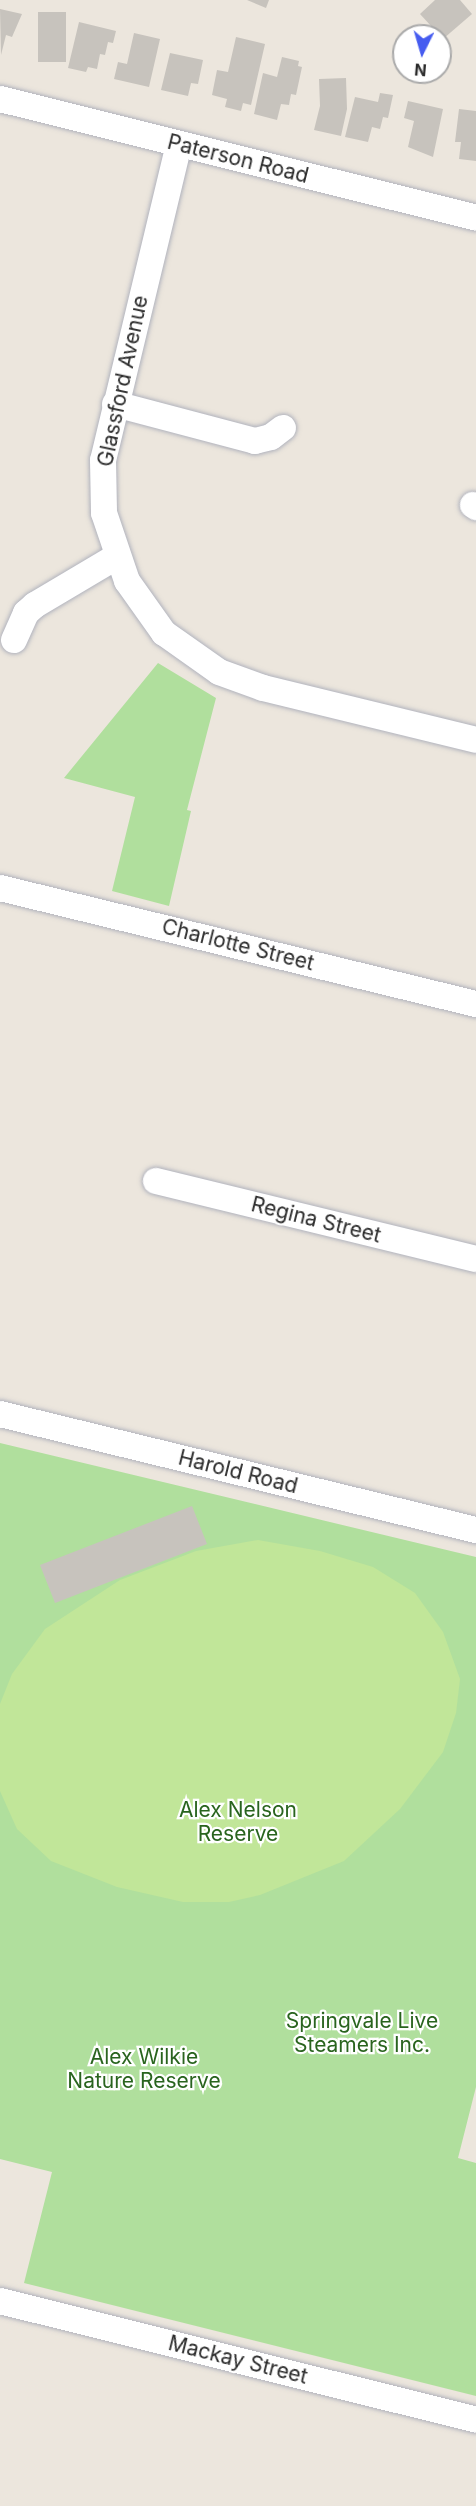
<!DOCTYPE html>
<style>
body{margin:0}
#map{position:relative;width:476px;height:2506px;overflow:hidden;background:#ece6dd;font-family:Inter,sans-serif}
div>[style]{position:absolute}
.green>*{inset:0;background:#b0df9d}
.pitch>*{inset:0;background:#c1e699}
.building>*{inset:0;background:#c7c3bd}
.roads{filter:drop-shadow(0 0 2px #b1b3bd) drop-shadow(0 0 2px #b1b3bd)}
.minor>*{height:26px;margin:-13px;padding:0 13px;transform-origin:13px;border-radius:13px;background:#fff}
span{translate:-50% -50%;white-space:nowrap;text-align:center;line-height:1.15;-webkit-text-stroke:4.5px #fff;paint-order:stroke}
.street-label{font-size:21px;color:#2b2b2b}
.park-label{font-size:21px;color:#29641e}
.north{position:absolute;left:392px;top:24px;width:60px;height:60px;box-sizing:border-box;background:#fff;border:2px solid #aaa;border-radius:50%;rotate:185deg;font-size:16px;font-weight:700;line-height:24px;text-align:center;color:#2b2b2b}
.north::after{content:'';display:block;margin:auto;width:21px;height:27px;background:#465cf0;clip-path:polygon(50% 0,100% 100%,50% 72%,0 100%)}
</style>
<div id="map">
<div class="green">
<div style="clip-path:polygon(158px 663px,216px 698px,187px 810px,191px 811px,169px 906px,112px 891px,135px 797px,64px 778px)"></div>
<div style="clip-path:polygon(0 1443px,476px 1557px,476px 2087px,458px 2158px,476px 2163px,476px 2396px,24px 2283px,52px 2172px,0 2159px)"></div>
</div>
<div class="pitch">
<div style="clip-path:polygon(258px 1540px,320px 1551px,373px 1567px,415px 1593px,443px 1632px,460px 1679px,456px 1713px,443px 1752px,400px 1809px,344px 1861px,260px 1895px,229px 1902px,183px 1902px,117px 1887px,51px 1861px,17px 1829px,0 1791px,0 1704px,12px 1674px,45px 1629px,120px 1580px,196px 1551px)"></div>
</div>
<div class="building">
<div style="clip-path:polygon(247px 0,269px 0,266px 8px)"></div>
<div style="clip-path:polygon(435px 0,460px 0,472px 14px,443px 39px,420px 14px)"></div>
<div style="clip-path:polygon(0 9px,22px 14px,12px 37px,6px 35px,1px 55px)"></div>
<div style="clip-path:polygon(38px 12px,66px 12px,66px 62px,38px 62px)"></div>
<div style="clip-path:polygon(79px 22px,116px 31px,113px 43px,108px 42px,105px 55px,100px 54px,97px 69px,88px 67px,86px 72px,68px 68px)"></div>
<div style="clip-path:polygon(134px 33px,160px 39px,149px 87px,114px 79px,118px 62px,127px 64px)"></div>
<div style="clip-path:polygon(236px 37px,265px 44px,251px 105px,243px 103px,241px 111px,225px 107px,227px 99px,212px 95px,217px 70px,228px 72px)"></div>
<div style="clip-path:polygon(170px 53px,203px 60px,198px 84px,191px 83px,188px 96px,161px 90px)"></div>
<div style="clip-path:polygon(282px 57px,299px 61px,298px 66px,302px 67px,296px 95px,291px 94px,289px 105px,281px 104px,277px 120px,254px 114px,263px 73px,277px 77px)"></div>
<div style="clip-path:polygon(346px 78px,347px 109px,341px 136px,314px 130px,320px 106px,319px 79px)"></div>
<div style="clip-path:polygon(380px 93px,393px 95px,388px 118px,383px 117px,380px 129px,372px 127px,368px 142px,345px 137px,355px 97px,378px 102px)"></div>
<div style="clip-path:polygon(408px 101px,443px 109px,433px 157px,408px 147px,414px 121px,404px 118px)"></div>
<div style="clip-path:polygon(459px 109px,476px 111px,476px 161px,459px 159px,461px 142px,455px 142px)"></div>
<div style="clip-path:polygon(192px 1506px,207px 1544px,55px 1603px,40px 1565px)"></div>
</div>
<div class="roads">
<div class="minor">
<div style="left:0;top:99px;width:491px;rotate:14deg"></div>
<div style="left:179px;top:144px;width:325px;rotate:103.5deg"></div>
<div style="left:103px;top:460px;width:53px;rotate:88.9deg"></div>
<div style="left:104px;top:513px;width:72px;rotate:71.3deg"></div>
<div style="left:127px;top:581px;width:64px;rotate:54.6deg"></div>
<div style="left:164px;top:633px;width:67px;rotate:35.3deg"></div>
<div style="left:219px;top:672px;width:47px;rotate:20deg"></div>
<div style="left:263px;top:688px;width:219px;rotate:13.7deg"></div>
<div style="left:115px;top:404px;width:145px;rotate:14.8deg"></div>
<div style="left:255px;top:441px;width:16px;rotate:-14deg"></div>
<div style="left:271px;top:437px;width:15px;rotate:-37deg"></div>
<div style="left:473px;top:505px;width:4px;rotate:34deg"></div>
<div style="left:14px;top:640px;width:30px;rotate:-66deg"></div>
<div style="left:26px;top:613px;width:12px;rotate:-42deg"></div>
<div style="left:35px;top:605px;width:94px;rotate:-30.7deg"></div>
<div style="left:0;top:888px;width:490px;rotate:13.7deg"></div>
<div style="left:156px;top:1181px;width:329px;rotate:13.7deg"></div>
<div style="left:0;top:1414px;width:490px;rotate:13.7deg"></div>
<div style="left:0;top:2301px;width:491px;rotate:14deg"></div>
</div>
</div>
<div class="street-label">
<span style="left:238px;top:159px;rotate:14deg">Paterson Road</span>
<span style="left:123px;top:381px;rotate:-78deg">Glassford Avenue</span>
<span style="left:238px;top:945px;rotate:14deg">Charlotte Street</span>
<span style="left:316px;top:1220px;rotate:14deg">Regina Street</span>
<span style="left:238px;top:1472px;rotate:14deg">Harold Road</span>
<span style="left:238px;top:2360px;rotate:14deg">Mackay Street</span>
</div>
<div class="park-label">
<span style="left:238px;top:1822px">Alex Nelson<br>Reserve</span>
<span style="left:362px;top:2033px">Springvale Live<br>Steamers Inc.</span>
<span style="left:144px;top:2069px">Alex Wilkie<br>Nature Reserve</span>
</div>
<div class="north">N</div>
</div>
